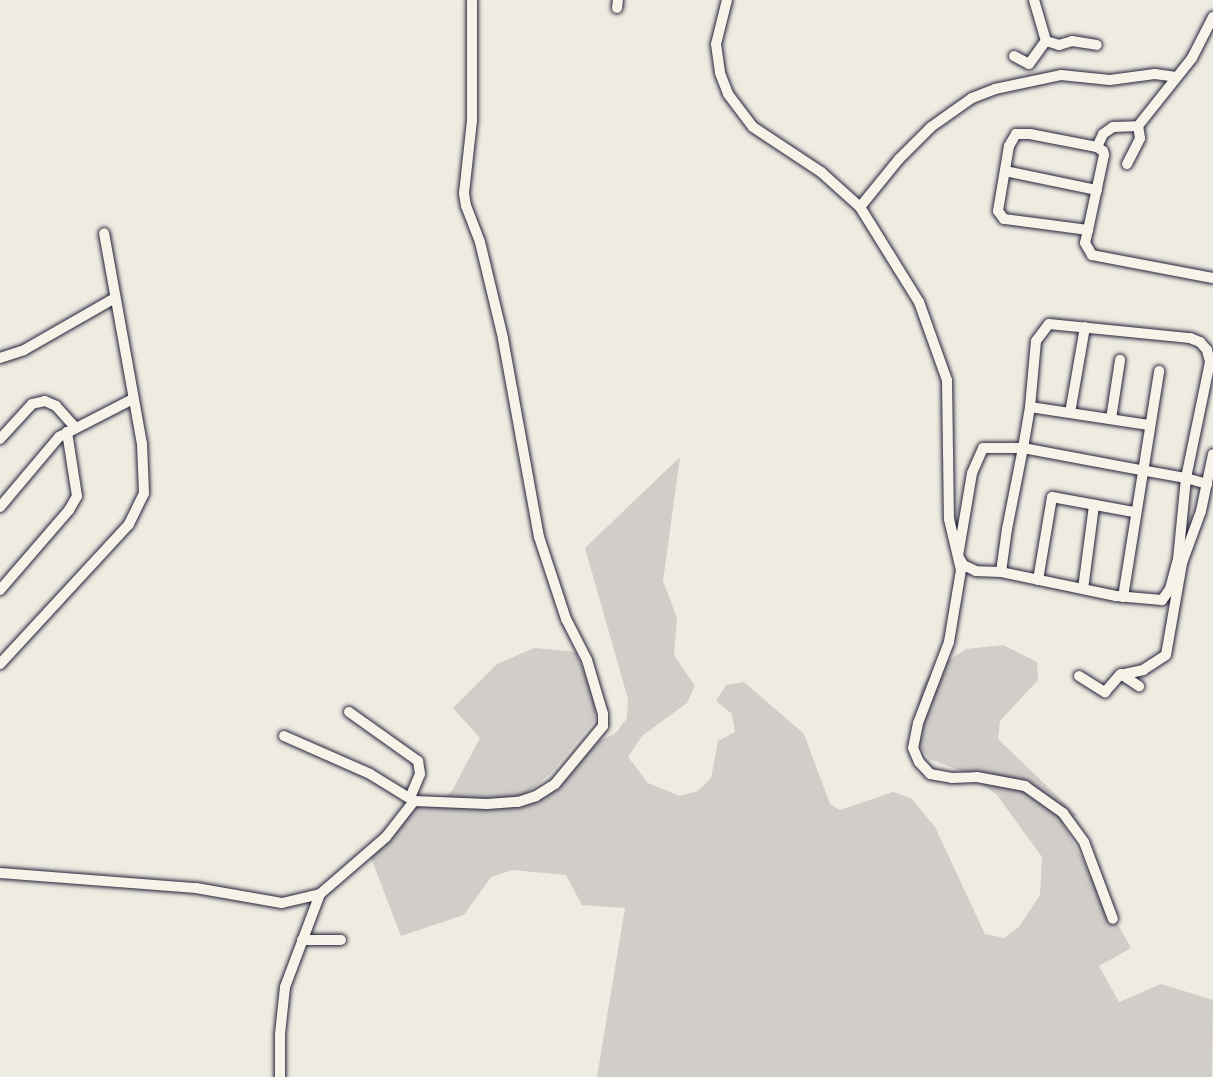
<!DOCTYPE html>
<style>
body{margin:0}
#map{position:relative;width:1213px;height:1077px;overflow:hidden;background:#eeebe1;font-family:Caveat,sans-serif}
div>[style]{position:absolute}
.green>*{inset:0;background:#d1cdc9}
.roads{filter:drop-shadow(0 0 2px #22223b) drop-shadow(0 0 2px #22223b)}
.street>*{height:10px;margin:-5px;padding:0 5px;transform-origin:5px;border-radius:5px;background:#f7f3e8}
span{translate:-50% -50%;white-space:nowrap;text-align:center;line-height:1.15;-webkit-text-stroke:5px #f7f3e8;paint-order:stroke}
</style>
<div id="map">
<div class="green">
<div style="clip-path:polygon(680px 457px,663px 581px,677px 618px,674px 655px,695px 686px,687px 703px,642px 736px,628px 757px,648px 783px,680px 796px,698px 791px,711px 778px,718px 741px,735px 732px,732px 714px,716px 701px,726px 685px,744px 682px,804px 734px,830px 804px,840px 810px,893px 792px,911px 798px,935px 827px,985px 934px,1004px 938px,1019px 927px,1040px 895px,1042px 857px,997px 795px,966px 773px,930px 759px,918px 744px,914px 725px,922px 686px,934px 670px,966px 649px,1003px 645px,1037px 662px,1038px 680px,1000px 721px,998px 739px,1077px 815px,1063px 824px,1131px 948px,1099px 966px,1119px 1002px,1161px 984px,1213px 1000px,1212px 1077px,597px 1077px,625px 908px,582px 905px,566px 875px,512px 870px,491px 877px,464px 915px,401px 936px,368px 850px,415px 802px,442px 801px,453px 789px,480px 738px,453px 708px,497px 664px,534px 648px,576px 652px,596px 703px,594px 721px,550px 774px,512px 805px,546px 797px,599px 741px,616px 733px,627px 718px,628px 699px,585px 548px)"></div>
</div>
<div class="roads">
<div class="street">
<div style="left:727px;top:0;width:45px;rotate:104deg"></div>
<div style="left:716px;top:44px;width:29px;rotate:82deg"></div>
<div style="left:720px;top:73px;width:22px;rotate:69deg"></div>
<div style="left:728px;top:94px;width:41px;rotate:52.9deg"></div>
<div style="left:753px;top:127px;width:82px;rotate:33.5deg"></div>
<div style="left:821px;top:172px;width:52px;rotate:41.9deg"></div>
<div style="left:860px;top:207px;width:112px;rotate:58.2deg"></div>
<div style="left:919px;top:302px;width:83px;rotate:70.3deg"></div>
<div style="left:947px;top:380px;width:139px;rotate:89.2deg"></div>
<div style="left:949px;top:519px;width:52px;rotate:76.8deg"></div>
<div style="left:961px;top:570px;width:73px;rotate:99.5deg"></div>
<div style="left:949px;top:642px;width:87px;rotate:110.9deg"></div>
<div style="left:918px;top:723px;width:25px;rotate:101deg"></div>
<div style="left:913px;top:748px;width:15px;rotate:67deg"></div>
<div style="left:919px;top:762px;width:16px;rotate:47deg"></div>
<div style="left:930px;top:774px;width:22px;rotate:10deg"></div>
<div style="left:952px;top:778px;width:25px;rotate:-2deg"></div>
<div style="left:977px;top:777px;width:49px;rotate:10.6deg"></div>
<div style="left:1025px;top:786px;width:47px;rotate:35.4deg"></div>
<div style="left:1063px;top:813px;width:36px;rotate:54deg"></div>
<div style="left:1084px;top:842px;width:82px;rotate:69.4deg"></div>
<div style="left:1034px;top:0;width:43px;rotate:73.7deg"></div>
<div style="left:1046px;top:41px;width:14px;rotate:17deg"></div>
<div style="left:1059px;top:45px;width:14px;rotate:-17deg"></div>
<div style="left:1072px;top:41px;width:25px;rotate:9deg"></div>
<div style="left:617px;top:8px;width:8px;rotate:-83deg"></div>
<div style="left:1014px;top:56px;width:17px;rotate:28deg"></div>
<div style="left:1029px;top:64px;width:29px;rotate:-54deg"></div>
<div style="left:1138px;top:126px;width:87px;rotate:-51.5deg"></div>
<div style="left:1192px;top:58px;width:46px;rotate:-62.9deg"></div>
<div style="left:1097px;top:147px;width:14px;rotate:-65deg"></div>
<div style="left:1103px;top:134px;width:12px;rotate:-35deg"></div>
<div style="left:1113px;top:127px;width:25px;rotate:-2deg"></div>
<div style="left:1127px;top:164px;width:29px;rotate:-63deg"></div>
<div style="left:1140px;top:138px;width:12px;rotate:-99deg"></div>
<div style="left:1005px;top:171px;width:94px;rotate:11.7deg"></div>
<div style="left:860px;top:207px;width:62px;rotate:-50.9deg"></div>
<div style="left:899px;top:159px;width:45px;rotate:-45deg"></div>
<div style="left:931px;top:127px;width:50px;rotate:-35.3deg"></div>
<div style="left:972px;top:98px;width:25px;rotate:-21deg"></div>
<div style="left:995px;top:89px;width:67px;rotate:-12deg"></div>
<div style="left:1061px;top:75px;width:49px;rotate:5.8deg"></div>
<div style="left:1110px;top:80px;width:45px;rotate:-7.6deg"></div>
<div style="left:1155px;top:74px;width:21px;rotate:8deg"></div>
<div style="left:1088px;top:230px;width:85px;rotate:-172.5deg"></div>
<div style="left:1004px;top:219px;width:10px;rotate:-127deg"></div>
<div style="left:998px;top:211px;width:66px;rotate:-80.4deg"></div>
<div style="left:1009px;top:146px;width:14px;rotate:-60deg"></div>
<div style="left:1016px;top:134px;width:14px"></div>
<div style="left:1030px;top:134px;width:68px;rotate:11deg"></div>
<div style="left:1097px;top:147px;width:7px;rotate:34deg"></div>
<div style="left:1103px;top:151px;width:4px;rotate:76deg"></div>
<div style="left:1104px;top:155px;width:77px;rotate:102deg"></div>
<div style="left:1088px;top:230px;width:13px;rotate:103deg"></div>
<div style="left:1085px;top:243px;width:14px;rotate:60deg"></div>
<div style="left:1092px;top:255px;width:123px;rotate:10.8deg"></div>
<div style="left:0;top:358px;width:25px;rotate:-18deg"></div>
<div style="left:24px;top:350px;width:103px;rotate:-29.8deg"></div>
<div style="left:1030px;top:407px;width:120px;rotate:8.6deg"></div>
<div style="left:1070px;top:413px;width:87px;rotate:-80.1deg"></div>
<div style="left:1111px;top:419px;width:60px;rotate:-81.3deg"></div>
<div style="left:0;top:439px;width:47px;rotate:-47.6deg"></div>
<div style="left:32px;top:404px;width:13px;rotate:-13deg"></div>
<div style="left:45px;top:401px;width:12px;rotate:24deg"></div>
<div style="left:56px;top:406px;width:28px;rotate:48deg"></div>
<div style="left:0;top:507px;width:92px;rotate:-49.9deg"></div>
<div style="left:59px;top:437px;width:83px;rotate:-27.2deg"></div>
<div style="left:1001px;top:572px;width:43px;rotate:-82.1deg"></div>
<div style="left:1007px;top:529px;width:83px;rotate:-78.8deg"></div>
<div style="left:1023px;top:448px;width:42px;rotate:-80.3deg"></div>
<div style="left:1030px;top:407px;width:66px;rotate:-84.8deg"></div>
<div style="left:1036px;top:341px;width:21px;rotate:-53deg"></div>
<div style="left:1049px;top:324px;width:142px;rotate:5.7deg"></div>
<div style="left:1190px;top:338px;width:11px;rotate:22deg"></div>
<div style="left:1200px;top:342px;width:11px;rotate:49deg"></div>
<div style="left:1207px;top:350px;width:12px;rotate:76deg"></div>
<div style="left:1210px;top:362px;width:118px;rotate:101.7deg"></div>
<div style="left:1186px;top:478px;width:81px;rotate:95.6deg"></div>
<div style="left:1178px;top:559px;width:31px;rotate:105deg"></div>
<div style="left:1170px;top:589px;width:14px;rotate:126deg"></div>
<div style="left:1162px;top:600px;width:46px;rotate:-175deg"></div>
<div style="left:1116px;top:596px;width:117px;rotate:-168.2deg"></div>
<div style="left:1001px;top:572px;width:25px;rotate:-178deg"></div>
<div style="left:976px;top:571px;width:14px;rotate:-155deg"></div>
<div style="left:963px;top:565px;width:10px;rotate:-119deg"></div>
<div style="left:958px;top:556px;width:84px;rotate:-80.4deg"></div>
<div style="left:972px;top:473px;width:27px;rotate:-66deg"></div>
<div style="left:983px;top:448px;width:40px"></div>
<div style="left:1023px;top:448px;width:120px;rotate:10.6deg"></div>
<div style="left:1141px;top:470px;width:46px;rotate:10.1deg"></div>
<div style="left:1186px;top:478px;width:22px;rotate:16deg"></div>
<div style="left:1038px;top:580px;width:84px;rotate:-80.4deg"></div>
<div style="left:1052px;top:497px;width:83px;rotate:10.4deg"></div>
<div style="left:1083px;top:589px;width:85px;rotate:-82.5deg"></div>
<div style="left:0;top:590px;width:106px;rotate:-49.2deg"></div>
<div style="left:69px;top:510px;width:16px;rotate:-60deg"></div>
<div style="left:77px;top:496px;width:65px;rotate:-98.9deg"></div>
<div style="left:1123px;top:597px;width:229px;rotate:-80.9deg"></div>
<div style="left:0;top:664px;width:190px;rotate:-47.3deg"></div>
<div style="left:129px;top:524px;width:34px;rotate:-64deg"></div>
<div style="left:144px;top:493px;width:49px;rotate:-92.3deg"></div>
<div style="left:142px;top:444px;width:214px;rotate:-100.2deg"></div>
<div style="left:1121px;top:674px;width:22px;rotate:34deg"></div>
<div style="left:1079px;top:676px;width:31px;rotate:32deg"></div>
<div style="left:1105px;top:692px;width:23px;rotate:-49deg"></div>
<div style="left:1120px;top:675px;width:24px;rotate:-12deg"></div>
<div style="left:1143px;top:670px;width:27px;rotate:-33deg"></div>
<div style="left:1166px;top:655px;width:93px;rotate:-80.1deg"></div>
<div style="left:1182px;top:563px;width:55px;rotate:-69.9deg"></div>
<div style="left:1201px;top:511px;width:58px;rotate:-78.1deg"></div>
<div style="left:349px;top:712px;width:85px;rotate:35.4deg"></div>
<div style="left:418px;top:761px;width:13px;rotate:81deg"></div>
<div style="left:420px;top:774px;width:26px;rotate:113deg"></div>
<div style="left:284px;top:736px;width:94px;rotate:23.8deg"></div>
<div style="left:370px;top:774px;width:52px;rotate:31.5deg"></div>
<div style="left:0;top:873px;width:197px;rotate:4.4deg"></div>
<div style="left:196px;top:888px;width:87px;rotate:9.9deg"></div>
<div style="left:282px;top:903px;width:39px;rotate:-13deg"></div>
<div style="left:302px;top:940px;width:39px"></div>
<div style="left:280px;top:1077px;width:43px;rotate:-90deg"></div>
<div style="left:280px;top:1034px;width:47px;rotate:-83.9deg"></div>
<div style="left:285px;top:987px;width:99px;rotate:-69.4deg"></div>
<div style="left:320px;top:894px;width:87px;rotate:-40.8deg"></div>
<div style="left:386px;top:837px;width:46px;rotate:-52.1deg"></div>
<div style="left:414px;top:801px;width:73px;rotate:2.4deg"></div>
<div style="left:487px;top:804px;width:31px;rotate:-4deg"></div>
<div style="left:518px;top:802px;width:19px;rotate:-18deg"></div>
<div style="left:536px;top:796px;width:22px;rotate:-32deg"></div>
<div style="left:555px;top:784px;width:75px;rotate:-50.4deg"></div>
<div style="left:603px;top:726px;width:12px;rotate:-90deg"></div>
<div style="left:603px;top:714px;width:56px;rotate:-106.5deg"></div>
<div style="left:587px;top:660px;width:46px;rotate:-117.1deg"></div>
<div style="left:566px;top:619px;width:86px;rotate:-108.2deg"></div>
<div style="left:539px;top:537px;width:202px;rotate:-100.3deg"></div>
<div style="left:503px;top:338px;width:99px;rotate:-103.5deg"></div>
<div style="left:480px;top:242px;width:39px;rotate:-111deg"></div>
<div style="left:466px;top:206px;width:13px;rotate:-99deg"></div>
<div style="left:464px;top:193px;width:73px;rotate:-83.7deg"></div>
<div style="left:472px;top:120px;width:120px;rotate:-90deg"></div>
</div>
</div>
</div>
